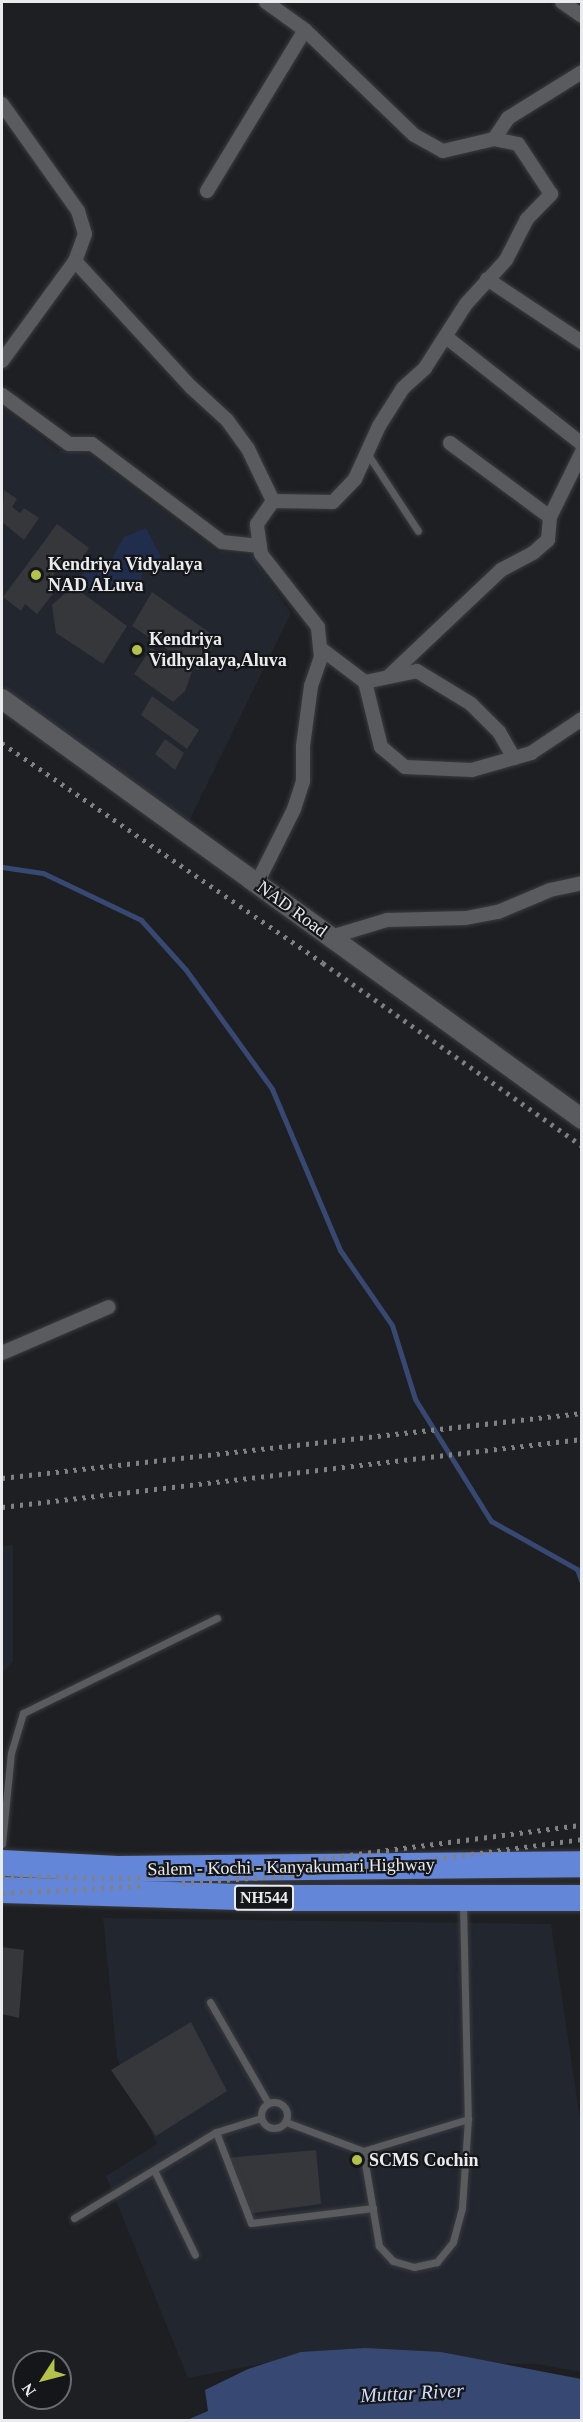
<!DOCTYPE html>
<style>
body{margin:0}
#map{position:relative;width:583px;height:2422px;overflow:hidden;background:#1e1f22;font-family:Georgia,serif}
div>[style]{position:absolute}
.built>*{inset:0;background:#22262f}
.green>*{inset:0;background:#202d4c}
.water>*{inset:0;background:#374972}
.stream>*{height:5px;margin:-2.5px;padding:0 2.5px;transform-origin:2.5px;border-radius:2.5px;background:#374972}
.building>*{inset:0;background:#35373a}
.roads{filter:drop-shadow(0 0 2px #3a3b3e) drop-shadow(0 0 2px #3a3b3e)}
.lane>*{height:7px;margin:-3.5px;padding:0 3.5px;transform-origin:3.5px;border-radius:3.5px;background:#595b5f}
.lane>.ring{margin:-3.5px;padding:0;box-sizing:content-box;background:none;border:7px solid #595b5f;border-radius:50%}
.street>*{height:14px;margin:-7px;padding:0 7px;transform-origin:7px;border-radius:7px;background:#595b5f}
.secondary>*{height:20px;margin:-10px;padding:0 10px;transform-origin:10px;border-radius:10px;background:#595b5f}
.highway>*{height:26px;margin:-13px;padding:0 13px;transform-origin:13px;border-radius:13px;background:#6386d9}
.rail>*{height:4.5px;margin-top:-2.25px;transform-origin:0;background:repeating-linear-gradient(90deg,#808184 0 3px,transparent 0 9px)}
.dots>*{width:16px;height:16px;translate:-50% -50%;box-sizing:border-box;border:3px solid #151619;border-radius:50%}
span{translate:-50% -50%;white-space:nowrap;text-align:center;line-height:1.15;-webkit-text-stroke:4.5px #151619;paint-order:stroke}
.shield-label span{padding:2px 4px;background:#151619;border:2px solid;border-radius:4px;-webkit-text-stroke-width:0}
.shield-label{font-size:16px;color:#eaebed;font-weight:700}
.poi-label{font-size:18px;color:#eaebed;font-weight:700}
.left{translate:0 -50%;text-align:left}
.street-label{font-size:18px;color:#eaebed}
.water-label{font-size:20px;color:#d0ddfa;font-style:italic}
.frame{position:absolute;inset:0;border:3px solid #eaebed;pointer-events:none}
.north{position:absolute;left:12px;top:2350px;width:60px;height:60px;box-sizing:border-box;background:#151619;border:2px solid #6a6b6e;border-radius:50%;rotate:234deg;font-size:16px;font-weight:700;line-height:24px;text-align:center;color:#eaebed}
.north::after{content:'';display:block;margin:auto;width:21px;height:27px;background:#b4c24b;clip-path:polygon(50% 0,100% 100%,50% 72%,0 100%)}
</style>
<div id="map">
<div class="built">
<div style="clip-path:polygon(2px 407px,57px 450px,89px 454px,216px 551px,252px 556px,291px 613px,189px 821px,2px 686px)"></div>
<div style="clip-path:polygon(13px 1545px,13px 1662px,2px 1673px,2px 1546px)"></div>
<div style="clip-path:polygon(103px 1918px,551px 1924px,582px 2132px,581px 2372px,537px 2364px,286px 2359px,188px 2378px,106px 2176px,157px 2144px,117px 2058px)"></div>
</div>
<div class="green">
<div style="clip-path:polygon(146px 528px,161px 557px,142px 572px,141px 594px,102px 588px,93px 593px,77px 582px,89px 565px,105px 570px,124px 537px)"></div>
</div>
<div class="water">
<div style="clip-path:polygon(365px 2348px,441px 2352px,581px 2379px,581px 2420px,187px 2420px,208px 2411px,205px 2390px,248px 2369px,301px 2352px)"></div>
</div>
<div class="stream">
<div style="left:2px;top:867px;width:41px;rotate:8.3deg"></div>
<div style="left:43px;top:873px;width:109px;rotate:25.6deg"></div>
<div style="left:141px;top:920px;width:67px;rotate:48deg"></div>
<div style="left:186px;top:970px;width:147px;rotate:54.1deg"></div>
<div style="left:272px;top:1089px;width:175px;rotate:67.1deg"></div>
<div style="left:340px;top:1250px;width:91px;rotate:55.3deg"></div>
<div style="left:392px;top:1325px;width:77px;rotate:72.7deg"></div>
<div style="left:415px;top:1399px;width:144px;rotate:58.1deg"></div>
<div style="left:491px;top:1521px;width:98px;rotate:29.2deg"></div>
<div style="left:577px;top:1569px;width:15px;rotate:70deg"></div>
</div>
<div class="building">
<div style="clip-path:polygon(4px 490px,17px 499px,12px 507px,20px 513px,24px 508px,39px 518px,24px 540px,2px 522px)"></div>
<div style="clip-path:polygon(57px 524px,89px 548px,77px 567px,64px 559px,48px 584px,56px 590px,37px 614px,25px 604px,21px 611px,3px 597px)"></div>
<div style="clip-path:polygon(73px 586px,127px 626px,103px 664px,56px 633px,52px 605px)"></div>
<div style="clip-path:polygon(152px 592px,217px 638px,198px 670px,132px 626px)"></div>
<div style="clip-path:polygon(151px 648px,192px 672px,185px 691px,173px 702px,134px 674px)"></div>
<div style="clip-path:polygon(152px 696px,199px 730px,187px 749px,141px 715px)"></div>
<div style="clip-path:polygon(165px 739px,184px 753px,175px 770px,155px 754px)"></div>
<div style="clip-path:polygon(2px 1947px,24px 1950px,19px 2018px,2px 2014px)"></div>
<div style="clip-path:polygon(191px 2022px,227px 2091px,156px 2136px,111px 2070px)"></div>
<div style="clip-path:polygon(316px 2150px,321px 2204px,247px 2214px,226px 2158px)"></div>
</div>
<div class="roads">
<div class="lane">
<div style="left:367px;top:453px;width:93px;rotate:56.8deg"></div>
<div style="left:2px;top:1844px;width:91px;rotate:-84.4deg"></div>
<div style="left:11px;top:1753px;width:42px;rotate:-73.3deg"></div>
<div style="left:23px;top:1713px;width:216px;rotate:-26.1deg"></div>
<div style="left:463px;top:1904px;width:215px;rotate:88.7deg"></div>
<div style="left:468px;top:2119px;width:89px;rotate:93.9deg"></div>
<div style="left:462px;top:2208px;width:35px;rotate:105deg"></div>
<div style="left:453px;top:2242px;width:26px;rotate:129deg"></div>
<div style="left:437px;top:2262px;width:24px;rotate:168deg"></div>
<div style="left:414px;top:2267px;width:22px;rotate:-164deg"></div>
<div style="left:393px;top:2261px;width:21px;rotate:-133deg"></div>
<div style="left:379px;top:2246px;width:96px;rotate:-99.6deg"></div>
<div style="left:363px;top:2151px;width:110px;rotate:-16.9deg"></div>
<div style="left:210px;top:2002px;width:116px;rotate:60.1deg"></div>
<div class="ring" style="left:261px;top:2102px;width:19px;height:19px"></div>
<div style="left:261px;top:2118px;width:47px;rotate:162.7deg"></div>
<div style="left:216px;top:2132px;width:97px;rotate:69deg"></div>
<div style="left:251px;top:2223px;width:123px;rotate:-7deg"></div>
<div style="left:286px;top:2122px;width:82px;rotate:20.6deg"></div>
<div style="left:154px;top:2170px;width:94px;rotate:64.2deg"></div>
<div style="left:74px;top:2218px;width:166px;rotate:-31.2deg"></div>
</div>
<div class="street">
<div style="left:266px;top:2px;width:48px;rotate:35.7deg"></div>
<div style="left:305px;top:30px;width:151px;rotate:43.9deg"></div>
<div style="left:414px;top:135px;width:33px;rotate:29deg"></div>
<div style="left:443px;top:151px;width:52px;rotate:-13.2deg"></div>
<div style="left:562px;top:2px;width:24px;rotate:35deg"></div>
<div style="left:2px;top:104px;width:131px;rotate:54.6deg"></div>
<div style="left:78px;top:211px;width:24px;rotate:73deg"></div>
<div style="left:85px;top:234px;width:29px;rotate:110deg"></div>
<div style="left:75px;top:261px;width:124px;rotate:126.1deg"></div>
<div style="left:207px;top:191px;width:188px;rotate:-58.7deg"></div>
<div style="left:75px;top:261px;width:171px;rotate:47.4deg"></div>
<div style="left:191px;top:387px;width:49px;rotate:42.5deg"></div>
<div style="left:227px;top:420px;width:36px;rotate:54deg"></div>
<div style="left:248px;top:449px;width:58px;rotate:64.3deg"></div>
<div style="left:487px;top:279px;width:114px;rotate:33.6deg"></div>
<div style="left:446px;top:337px;width:173px;rotate:38.2deg"></div>
<div style="left:2px;top:395px;width:83px;rotate:36.2deg"></div>
<div style="left:69px;top:444px;width:23px"></div>
<div style="left:92px;top:444px;width:163px;rotate:37deg"></div>
<div style="left:222px;top:542px;width:38px;rotate:6deg"></div>
<div style="left:450px;top:443px;width:124px;rotate:36.5deg"></div>
<div style="left:320px;top:648px;width:56px;rotate:37.1deg"></div>
<div style="left:365px;top:682px;width:53px;rotate:-11.9deg"></div>
<div style="left:417px;top:671px;width:63px;rotate:31.4deg"></div>
<div style="left:471px;top:704px;width:40px;rotate:45deg"></div>
<div style="left:499px;top:732px;width:30px;rotate:60deg"></div>
<div style="left:514px;top:758px;width:44px;rotate:164.1deg"></div>
<div style="left:472px;top:770px;width:67px;rotate:-177.4deg"></div>
<div style="left:405px;top:767px;width:31px;rotate:-140deg"></div>
<div style="left:381px;top:747px;width:67px;rotate:-103.8deg"></div>
<div style="left:390px;top:675px;width:153px;rotate:-43.4deg"></div>
<div style="left:501px;top:570px;width:36px;rotate:-28deg"></div>
<div style="left:533px;top:553px;width:20px;rotate:-41deg"></div>
<div style="left:548px;top:540px;width:23px;rotate:-85deg"></div>
<div style="left:550px;top:517px;width:72px;rotate:-63.8deg"></div>
<div style="left:514px;top:758px;width:18px;rotate:-16deg"></div>
<div style="left:531px;top:753px;width:61px;rotate:-33.7deg"></div>
<div style="left:257px;top:883px;width:83px;rotate:-63.4deg"></div>
<div style="left:294px;top:809px;width:29px;rotate:-72deg"></div>
<div style="left:303px;top:781px;width:35px;rotate:-90deg"></div>
<div style="left:303px;top:746px;width:61px;rotate:-82.4deg"></div>
<div style="left:311px;top:686px;width:31px;rotate:-71deg"></div>
<div style="left:321px;top:657px;width:30px;rotate:-96deg"></div>
<div style="left:318px;top:627px;width:93px;rotate:-128deg"></div>
<div style="left:261px;top:554px;width:30px;rotate:-98deg"></div>
<div style="left:257px;top:524px;width:28px;rotate:-55deg"></div>
<div style="left:273px;top:501px;width:60px;rotate:1deg"></div>
<div style="left:333px;top:502px;width:32px;rotate:-46deg"></div>
<div style="left:355px;top:479px;width:58px;rotate:-65.6deg"></div>
<div style="left:379px;top:426px;width:45px;rotate:-57.7deg"></div>
<div style="left:403px;top:388px;width:30px;rotate:-42deg"></div>
<div style="left:425px;top:368px;width:76px;rotate:-57.4deg"></div>
<div style="left:466px;top:304px;width:59px;rotate:-47.7deg"></div>
<div style="left:506px;top:260px;width:46px;rotate:-62.9deg"></div>
<div style="left:527px;top:219px;width:35px;rotate:-46deg"></div>
<div style="left:551px;top:194px;width:60px;rotate:-123.4deg"></div>
<div style="left:518px;top:144px;width:25px;rotate:-168deg"></div>
<div style="left:494px;top:139px;width:25px;rotate:-56deg"></div>
<div style="left:508px;top:118px;width:87px;rotate:-31.9deg"></div>
<div style="left:331px;top:937px;width:59px;rotate:-16.9deg"></div>
<div style="left:387px;top:920px;width:79px;rotate:-1.5deg"></div>
<div style="left:466px;top:918px;width:33px;rotate:-11deg"></div>
<div style="left:498px;top:912px;width:56px;rotate:-22.9deg"></div>
<div style="left:550px;top:890px;width:33px;rotate:-12deg"></div>
<div style="left:2px;top:1353px;width:116px;rotate:-23.3deg"></div>
</div>
<div class="secondary">
<div style="left:2px;top:699px;width:716px;rotate:35.91deg"></div>
</div>
<div class="highway">
<div style="left:2px;top:1863px;width:116px;rotate:3deg"></div>
<div style="left:118px;top:1869px;width:464px;rotate:-0.6deg"></div>
<div style="left:2px;top:1890px;width:271px;rotate:1.7deg"></div>
<div style="left:273px;top:1898px;width:309px"></div>
</div>
</div>
<div class="rail">
<div style="left:2px;top:743px;width:389px;rotate:34.4deg"></div>
<div style="left:323px;top:963px;width:317px;rotate:35.2deg"></div>
<div style="left:2px;top:1478px;width:584px;rotate:-6.39deg"></div>
<div style="left:2px;top:1507px;width:584px;rotate:-6.69deg"></div>
<div style="left:2px;top:1876px;width:126px;rotate:0.9deg"></div>
<div style="left:128px;top:1878px;width:106px;rotate:-4.3deg"></div>
<div style="left:234px;top:1870px;width:351px;rotate:-7.4deg"></div>
<div style="left:182px;top:1883px;width:164px;rotate:-4.2deg"></div>
<div style="left:346px;top:1871px;width:238px;rotate:-7.7deg"></div>
<div style="left:2px;top:1893px;width:141px;rotate:-2.8deg"></div>
</div>
<div class="dots">
<div style="left:36px;top:575px;background:#b4c24b"></div>
<div style="left:137px;top:650px;background:#b4c24b"></div>
<div style="left:357px;top:2160px;background:#b4c24b"></div>
</div>
<div class="shield-label">
<span style="left:264px;top:1898px">NH544</span>
</div>
<div class="poi-label">
<span class="left" style="left:48px;top:575px">Kendriya Vidyalaya<br>NAD ALuva</span>
<span class="left" style="left:149px;top:650px">Kendriya<br>Vidhyalaya,Aluva</span>
<span class="left" style="left:369px;top:2160px">SCMS Cochin</span>
</div>
<div class="street-label">
<span style="left:292px;top:909px;rotate:36deg">NAD Road</span>
<span style="left:291px;top:1867px;rotate:-1deg">Salem - Kochi - Kanyakumari Highway</span>
</div>
<div class="water-label">
<span style="left:412px;top:2393px;rotate:-3deg">Muttar River</span>
</div>
<div class="frame"></div>
<div class="north">N</div>
</div>
